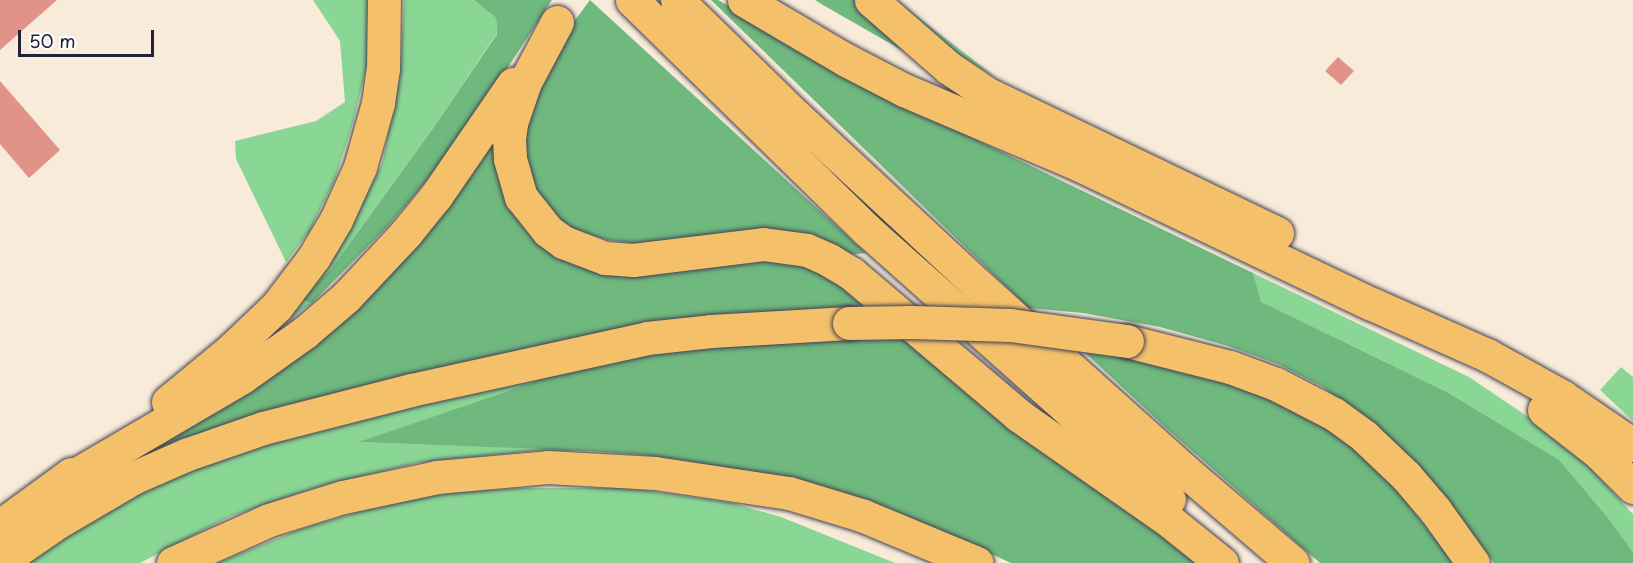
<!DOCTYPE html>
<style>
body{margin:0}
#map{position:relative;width:1633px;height:563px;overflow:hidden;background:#f8ebd9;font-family:"Playpen Sans",sans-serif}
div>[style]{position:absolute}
.green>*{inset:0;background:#8ad795}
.forest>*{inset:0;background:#6fb87e}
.building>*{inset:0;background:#e19289}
.roads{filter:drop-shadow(0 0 2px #424053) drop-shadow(0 0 2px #424053)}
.highway>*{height:33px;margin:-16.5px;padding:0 16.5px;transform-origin:16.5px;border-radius:16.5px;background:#f4c16a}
.bridges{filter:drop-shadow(0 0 2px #424053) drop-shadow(0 0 2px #424053)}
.highway-bridge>*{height:33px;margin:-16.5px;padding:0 16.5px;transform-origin:16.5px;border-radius:16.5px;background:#f4c16a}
span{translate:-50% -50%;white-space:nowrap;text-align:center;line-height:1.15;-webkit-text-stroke:6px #fff;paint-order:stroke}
.scale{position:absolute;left:18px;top:30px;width:136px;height:27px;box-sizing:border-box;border:3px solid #22223b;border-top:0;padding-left:8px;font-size:18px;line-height:21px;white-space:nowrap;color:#22223b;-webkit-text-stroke:4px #fff;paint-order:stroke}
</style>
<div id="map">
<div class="green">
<div style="clip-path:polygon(313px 0,369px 0,372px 44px,353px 123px,335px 179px,310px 230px,286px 262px,236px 159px,235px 141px,316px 121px,345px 102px,340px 41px)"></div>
<div style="clip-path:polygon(404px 0,474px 0,496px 18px,497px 33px,434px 127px,331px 269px,301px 300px,312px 303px,277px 328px,349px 225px,382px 164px,400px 76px)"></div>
<div style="clip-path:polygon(887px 0,896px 0,997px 78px,914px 27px)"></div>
<div style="clip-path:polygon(1253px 273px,1469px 377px,1568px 444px,1633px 514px,1633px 552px,1609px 519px,1558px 460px,1447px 392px,1260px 302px)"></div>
<div style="clip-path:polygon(1621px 367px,1633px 377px,1633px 421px,1600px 390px)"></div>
<div style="clip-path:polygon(560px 373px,361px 442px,590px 451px,533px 451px,416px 463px,311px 489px,229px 517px,140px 563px,17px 563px,75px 526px,169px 478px,246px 450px,335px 424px)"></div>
<div style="clip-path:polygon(523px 488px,628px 488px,732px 503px,781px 517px,895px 563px,217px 563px,298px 530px,371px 508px,453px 492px)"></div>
</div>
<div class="forest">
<div style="clip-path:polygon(474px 0,552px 0,456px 146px,388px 226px,312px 303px,301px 300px,331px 269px,434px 127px,497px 34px,496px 18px)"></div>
<div style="clip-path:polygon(590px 0,866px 253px,848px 255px,660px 247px,608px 240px,567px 228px,534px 193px,520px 151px,526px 114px,547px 58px)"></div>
<div style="clip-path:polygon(711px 0,718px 0,894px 100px,1253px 273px,1261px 302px,1447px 392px,1559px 460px,1609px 519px,1633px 552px,1633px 563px,1494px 563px,1463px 521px,1371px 424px,1323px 387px,1280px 365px,1228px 346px,1160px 327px,1083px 313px,1028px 308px)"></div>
<div style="clip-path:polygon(815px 0,855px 0,933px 68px,823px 5px)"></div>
<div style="clip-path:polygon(496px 130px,544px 244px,807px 260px,868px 306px,724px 316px,122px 465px,261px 377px)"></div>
<div style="clip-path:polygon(909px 336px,1205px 563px,1011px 563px,950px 535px,724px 467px,644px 455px,590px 451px,359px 442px,560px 373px,646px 355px,739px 343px)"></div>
<div style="clip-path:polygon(1080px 348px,1158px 356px,1259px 388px,1318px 421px,1380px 469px,1455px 563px,1320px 563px,1165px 427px)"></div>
</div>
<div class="building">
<div style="clip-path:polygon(0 0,57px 0,0 50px)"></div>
<div style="clip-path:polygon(1338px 57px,1354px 71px,1341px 85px,1325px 71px)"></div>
<div style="clip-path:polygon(0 81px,60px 150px,29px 178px,0 144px)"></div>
</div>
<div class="roads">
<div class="highway">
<div style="left:632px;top:0;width:330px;rotate:44.4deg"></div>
<div style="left:868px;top:231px;width:403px;rotate:41.7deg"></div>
<div style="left:677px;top:0;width:166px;rotate:44.3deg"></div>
<div style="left:796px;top:116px;width:248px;rotate:42.9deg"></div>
<div style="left:978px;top:285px;width:277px;rotate:41.9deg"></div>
<div style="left:1184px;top:470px;width:143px;rotate:40.5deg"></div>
<div style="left:744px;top:0;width:118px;rotate:30.5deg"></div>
<div style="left:846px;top:60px;width:65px;rotate:27.3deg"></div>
<div style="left:904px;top:90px;width:191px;rotate:23.1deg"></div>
<div style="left:1080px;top:165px;width:323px;rotate:25.5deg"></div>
<div style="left:1372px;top:304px;width:126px;rotate:23.9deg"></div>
<div style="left:1487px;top:355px;width:87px;rotate:28.9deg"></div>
<div style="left:1563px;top:397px;width:85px;rotate:34.4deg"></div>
<div style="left:871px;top:0;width:103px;rotate:41.1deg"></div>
<div style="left:949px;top:68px;width:45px;rotate:34deg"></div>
<div style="left:986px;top:93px;width:323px;rotate:25.7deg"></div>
<div style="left:557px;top:22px;width:68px;rotate:118.1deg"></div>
<div style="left:525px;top:82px;width:43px;rotate:108.9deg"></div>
<div style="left:511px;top:123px;width:16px;rotate:97deg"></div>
<div style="left:509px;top:139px;width:20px;rotate:87deg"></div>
<div style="left:510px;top:159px;width:40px;rotate:74deg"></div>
<div style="left:521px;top:197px;width:43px;rotate:51.5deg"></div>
<div style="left:548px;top:231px;width:19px;rotate:36deg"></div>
<div style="left:563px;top:242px;width:45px;rotate:20.9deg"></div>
<div style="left:605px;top:258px;width:28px;rotate:4deg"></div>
<div style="left:633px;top:260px;width:131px;rotate:-7deg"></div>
<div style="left:763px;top:244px;width:44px;rotate:7.8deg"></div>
<div style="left:807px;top:250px;width:24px;rotate:24deg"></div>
<div style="left:829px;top:260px;width:27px;rotate:31deg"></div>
<div style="left:852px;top:274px;width:218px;rotate:40.3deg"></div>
<div style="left:1018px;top:415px;width:188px;rotate:35deg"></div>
<div style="left:1172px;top:523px;width:64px;rotate:38.7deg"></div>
<div style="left:1127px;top:341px;width:106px;rotate:14.2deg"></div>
<div style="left:1230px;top:367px;width:49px;rotate:20.3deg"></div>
<div style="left:1276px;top:384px;width:65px;rotate:27.3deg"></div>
<div style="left:1334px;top:414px;width:37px;rotate:36deg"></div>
<div style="left:1364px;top:436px;width:58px;rotate:43.6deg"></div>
<div style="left:1406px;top:476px;width:45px;rotate:49.5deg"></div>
<div style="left:1435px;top:510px;width:65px;rotate:54.4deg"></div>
<div style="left:168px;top:402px;width:83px;rotate:-39.6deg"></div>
<div style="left:232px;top:349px;width:62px;rotate:-43.7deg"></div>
<div style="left:277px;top:306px;width:61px;rotate:-52.9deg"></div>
<div style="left:314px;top:257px;width:43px;rotate:-59.3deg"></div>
<div style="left:336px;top:220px;width:58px;rotate:-65.6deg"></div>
<div style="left:360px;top:167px;width:66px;rotate:-74.3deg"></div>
<div style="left:378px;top:103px;width:34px;rotate:-82deg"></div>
<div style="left:383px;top:69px;width:69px;rotate:-89.2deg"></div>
<div style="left:1544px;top:410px;width:70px;rotate:38deg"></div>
<div style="left:1599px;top:453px;width:48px;rotate:45deg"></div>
<div style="left:53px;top:488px;width:219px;rotate:-30.4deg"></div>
<div style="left:242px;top:377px;width:76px;rotate:-35.4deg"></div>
<div style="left:304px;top:333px;width:55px;rotate:-40.6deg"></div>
<div style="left:346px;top:297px;width:88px;rotate:-46.8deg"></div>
<div style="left:406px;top:233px;width:48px;rotate:-51deg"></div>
<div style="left:436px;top:196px;width:136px;rotate:-55.5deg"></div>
<div style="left:0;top:526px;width:88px;rotate:-36.2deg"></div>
<div style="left:0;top:562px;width:70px;rotate:-34.6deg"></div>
<div style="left:58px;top:522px;width:87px;rotate:-30.4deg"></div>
<div style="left:133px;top:478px;width:60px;rotate:-23.6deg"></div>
<div style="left:188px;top:454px;width:79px;rotate:-19.1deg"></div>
<div style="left:263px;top:428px;width:153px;rotate:-14.4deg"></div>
<div style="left:411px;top:390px;width:242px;rotate:-12.4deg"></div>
<div style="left:647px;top:338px;width:64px;rotate:-6.2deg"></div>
<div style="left:711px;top:331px;width:138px;rotate:-3.3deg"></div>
<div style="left:173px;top:563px;width:105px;rotate:-24.1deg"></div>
<div style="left:269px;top:520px;width:77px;rotate:-17.3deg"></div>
<div style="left:343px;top:497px;width:96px;rotate:-12deg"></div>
<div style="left:437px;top:477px;width:111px;rotate:-5.1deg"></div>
<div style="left:548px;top:467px;width:107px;rotate:3.2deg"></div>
<div style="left:655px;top:473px;width:135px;rotate:8.5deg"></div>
<div style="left:789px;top:493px;width:78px;rotate:17deg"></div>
<div style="left:864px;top:516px;width:122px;rotate:22.6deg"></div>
</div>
</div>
<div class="bridges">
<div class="highway-bridge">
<div style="left:849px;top:323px;width:63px;rotate:-0.9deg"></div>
<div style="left:912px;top:322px;width:98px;rotate:1.8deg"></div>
<div style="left:1010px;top:325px;width:118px;rotate:7.8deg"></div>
</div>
</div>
<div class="scale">50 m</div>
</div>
